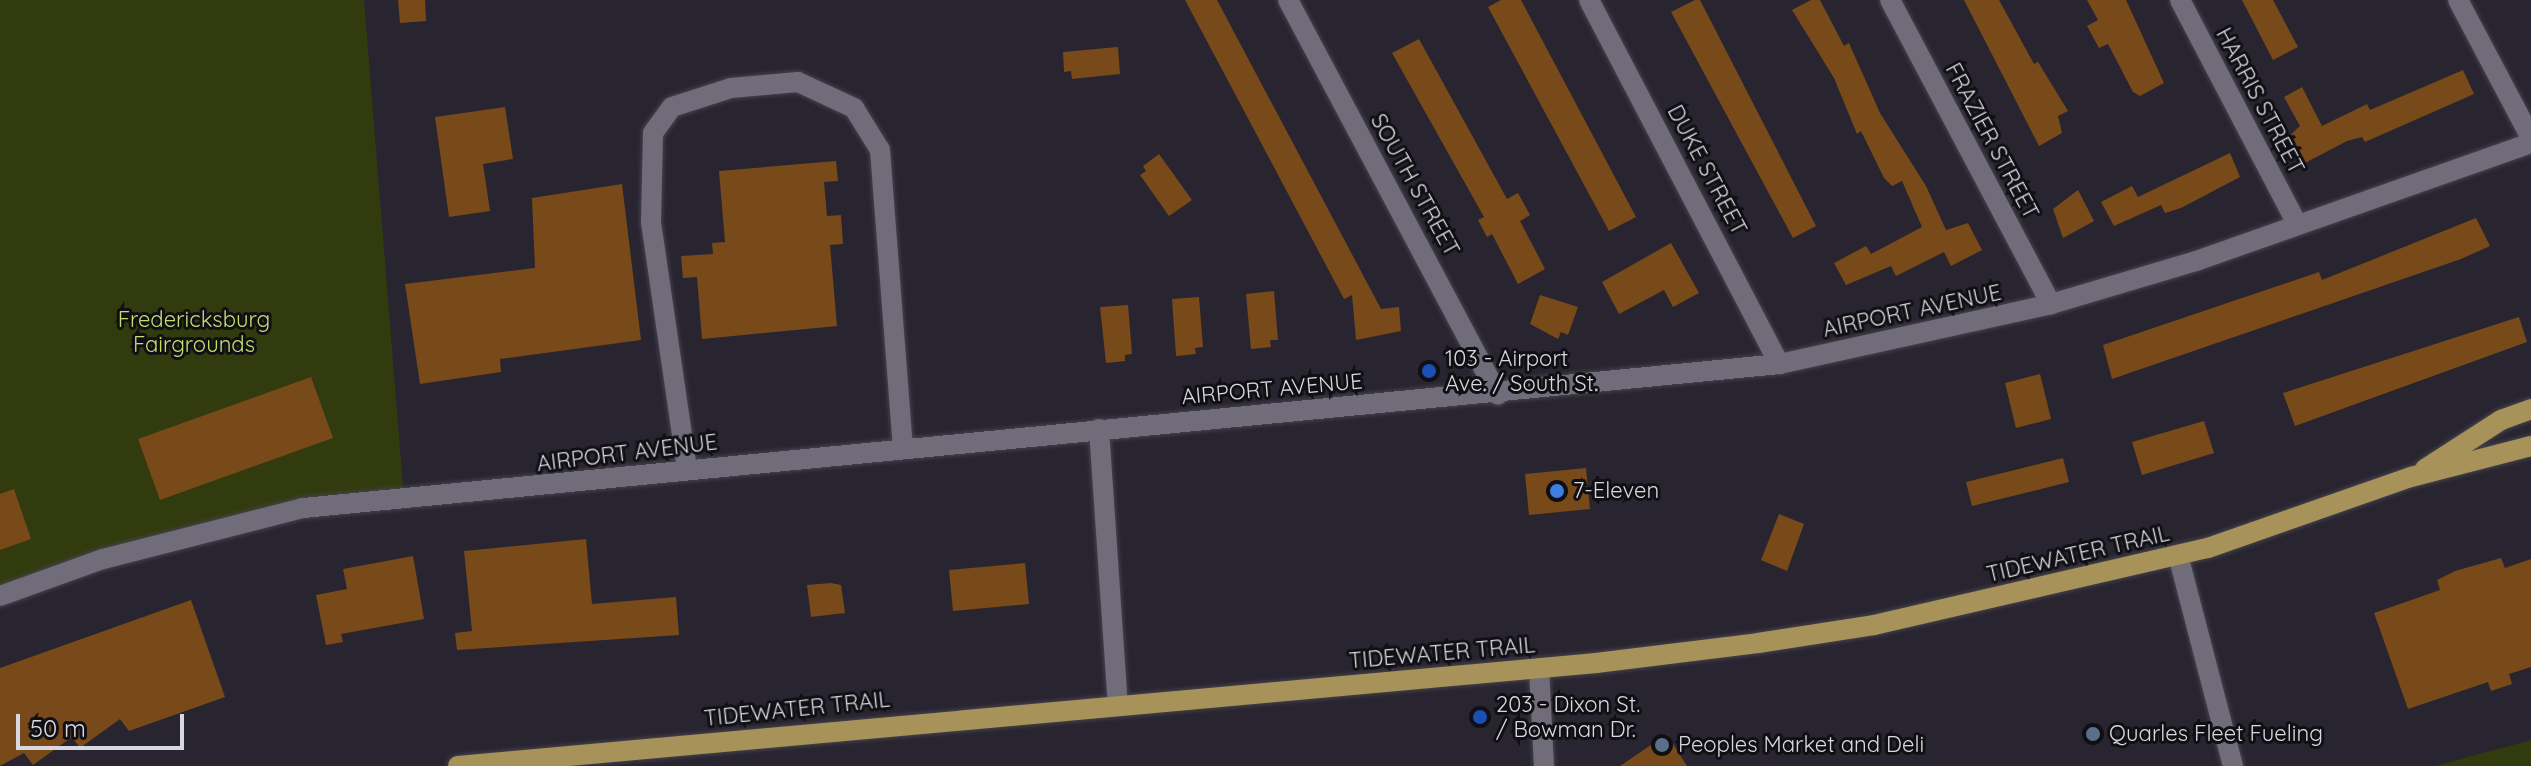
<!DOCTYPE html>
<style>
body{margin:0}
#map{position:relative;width:2531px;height:766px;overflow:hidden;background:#282530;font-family:Quicksand,sans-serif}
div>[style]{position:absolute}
.green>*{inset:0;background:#323b0e}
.building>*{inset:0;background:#784919}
.roads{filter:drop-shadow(0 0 2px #45424c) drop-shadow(0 0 2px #45424c)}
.minor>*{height:20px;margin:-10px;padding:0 10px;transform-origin:10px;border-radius:10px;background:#706c79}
.major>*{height:20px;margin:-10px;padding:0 10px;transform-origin:10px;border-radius:10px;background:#a7925a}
.dots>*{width:22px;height:22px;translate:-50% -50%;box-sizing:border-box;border:4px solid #100f14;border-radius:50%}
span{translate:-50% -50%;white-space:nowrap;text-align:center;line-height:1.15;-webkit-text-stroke:6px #100f14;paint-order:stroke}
.street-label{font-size:22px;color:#d9d7df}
.park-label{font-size:22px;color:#c5dd6e}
.poi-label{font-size:22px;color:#d9d7df}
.left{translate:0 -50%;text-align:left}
.scale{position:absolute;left:16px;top:714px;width:168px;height:36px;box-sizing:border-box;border:4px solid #d9d7df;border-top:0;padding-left:10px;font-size:24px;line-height:28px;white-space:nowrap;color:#d9d7df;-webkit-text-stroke:6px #100f14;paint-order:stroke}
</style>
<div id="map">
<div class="green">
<div style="clip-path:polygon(0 0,364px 0,404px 499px,328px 505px,0 596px)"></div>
<div style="clip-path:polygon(2531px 740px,2531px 766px,2435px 766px)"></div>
</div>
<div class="building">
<div style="clip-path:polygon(398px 0,425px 0,426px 21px,400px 23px)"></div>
<div style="clip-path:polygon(1185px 0,1217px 0,1381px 309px,1399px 307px,1401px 331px,1356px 340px,1352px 295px,1344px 299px)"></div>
<div style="clip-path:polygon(1501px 0,1521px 0,1636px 217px,1609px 231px,1488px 7px)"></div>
<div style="clip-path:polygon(1695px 0,1700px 0,1816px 226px,1793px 238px,1671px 12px)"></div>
<div style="clip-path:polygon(1811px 0,1820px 0,1844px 46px,1849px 43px,1880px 113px,1926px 186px,1946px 230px,1968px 223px,1982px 250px,1951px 266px,1944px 252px,1896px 276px,1891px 266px,1846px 285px,1834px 263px,1866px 246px,1871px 254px,1922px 227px,1902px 181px,1892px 186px,1884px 178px,1861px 131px,1857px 134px,1834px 78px,1792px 10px)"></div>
<div style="clip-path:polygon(1964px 0,1999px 0,2034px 64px,2038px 62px,2068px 111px,2058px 116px,2062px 133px,2039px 146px)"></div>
<div style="clip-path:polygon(2087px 0,2126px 0,2164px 83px,2140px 96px,2133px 92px,2108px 44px,2099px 48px,2087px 26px,2098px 20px)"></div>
<div style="clip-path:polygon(2242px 0,2273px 0,2298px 47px,2273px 60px)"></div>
<div style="clip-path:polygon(1419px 39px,1507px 199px,1518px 193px,1530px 215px,1520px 221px,1545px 269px,1518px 284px,1492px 234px,1487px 237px,1478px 220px,1484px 217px,1392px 53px)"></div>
<div style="clip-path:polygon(1118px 47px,1120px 74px,1072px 79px,1071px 71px,1064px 72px,1063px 52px)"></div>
<div style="clip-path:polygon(2463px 70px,2474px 94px,2365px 142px,2362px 137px,2347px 141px,2305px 163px,2287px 138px,2300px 126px,2284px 97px,2302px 87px,2322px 126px,2367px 104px,2370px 110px)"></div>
<div style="clip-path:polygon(505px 107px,513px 159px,483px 164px,490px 211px,449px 217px,435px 117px)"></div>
<div style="clip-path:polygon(2230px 153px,2240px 177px,2181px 208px,2165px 213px,2161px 205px,2114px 226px,2101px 202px,2132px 186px,2138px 197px)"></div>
<div style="clip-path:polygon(1159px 154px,1192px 200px,1169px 216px,1140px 175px,1146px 171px,1143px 166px)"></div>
<div style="clip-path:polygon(836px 161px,838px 181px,824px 182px,827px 216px,841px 215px,843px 244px,830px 245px,837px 326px,702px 339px,697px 277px,683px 278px,681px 256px,713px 254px,712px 243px,725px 242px,719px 171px)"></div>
<div style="clip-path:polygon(622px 184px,641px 340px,500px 359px,501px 372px,420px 384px,405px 284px,535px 268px,532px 198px)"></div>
<div style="clip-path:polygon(2078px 190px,2094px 221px,2063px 238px,2053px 209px)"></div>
<div style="clip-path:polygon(2476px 218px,2490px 246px,2461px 259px,2112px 379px,2103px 345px,2319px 272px,2322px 280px)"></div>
<div style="clip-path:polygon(1671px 243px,1699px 293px,1673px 307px,1664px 290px,1619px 314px,1602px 282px)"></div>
<div style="clip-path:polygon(1274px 291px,1278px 340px,1270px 340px,1271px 347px,1251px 349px,1246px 294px)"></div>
<div style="clip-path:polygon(1540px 295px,1578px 307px,1568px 335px,1561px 332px,1558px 339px,1530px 324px)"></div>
<div style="clip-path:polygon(1199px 297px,1203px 347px,1195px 348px,1196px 354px,1176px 356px,1172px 299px)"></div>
<div style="clip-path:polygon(1128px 305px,1132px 354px,1125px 355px,1125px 361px,1106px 363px,1100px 307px)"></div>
<div style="clip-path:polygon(2519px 317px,2527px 342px,2295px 426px,2283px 393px)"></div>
<div style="clip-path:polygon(2040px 374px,2051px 419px,2016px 428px,2005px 383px)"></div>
<div style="clip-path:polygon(311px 377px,333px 438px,160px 500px,138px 439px)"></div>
<div style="clip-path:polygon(2204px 421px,2214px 453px,2142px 475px,2132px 442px)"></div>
<div style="clip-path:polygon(2063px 458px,2069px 482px,1972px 506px,1966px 482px)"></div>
<div style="clip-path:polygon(1586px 468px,1590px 509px,1529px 515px,1525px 474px)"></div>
<div style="clip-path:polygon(14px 489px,31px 539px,0 550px,0 494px)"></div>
<div style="clip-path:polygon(1779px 514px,1804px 524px,1787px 571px,1761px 560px)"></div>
<div style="clip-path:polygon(586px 539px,592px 604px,676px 597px,679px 635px,457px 650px,455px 633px,472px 631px,464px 551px)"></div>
<div style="clip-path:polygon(413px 556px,424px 619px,341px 634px,343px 642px,326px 645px,316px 595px,347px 589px,343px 569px)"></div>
<div style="clip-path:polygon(2501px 558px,2505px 568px,2531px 559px,2531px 667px,2509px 674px,2512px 684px,2491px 691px,2488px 682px,2408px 709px,2374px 613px,2440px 590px,2437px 580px,2455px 571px)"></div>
<div style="clip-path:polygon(1025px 563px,1029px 604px,953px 611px,949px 570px)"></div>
<div style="clip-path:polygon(831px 583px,841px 585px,845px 613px,811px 617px,807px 585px)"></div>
<div style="clip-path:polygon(191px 600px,225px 697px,129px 731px,120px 719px,80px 748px,72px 737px,33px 765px,24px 753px,0 766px,0 668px)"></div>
<div style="clip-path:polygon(1667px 734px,1687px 766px,1620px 766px)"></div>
</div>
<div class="roads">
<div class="minor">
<div style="left:1288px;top:0;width:447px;rotate:62deg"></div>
<div style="left:1589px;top:0;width:411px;rotate:62.4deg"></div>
<div style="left:1890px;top:0;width:344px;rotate:62.1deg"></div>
<div style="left:2180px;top:0;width:253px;rotate:62.4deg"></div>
<div style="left:2458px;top:0;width:156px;rotate:62.1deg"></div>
<div style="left:1099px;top:429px;width:277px;rotate:86.1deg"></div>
<div style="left:687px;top:469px;width:250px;rotate:-98.3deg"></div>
<div style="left:651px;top:222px;width:89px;rotate:-88.7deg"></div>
<div style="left:653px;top:133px;width:32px;rotate:-54deg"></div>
<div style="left:672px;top:107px;width:62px;rotate:-17.9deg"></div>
<div style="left:731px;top:88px;width:67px;rotate:-5.1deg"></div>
<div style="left:798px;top:82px;width:62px;rotate:24.9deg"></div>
<div style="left:854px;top:108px;width:49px;rotate:58.2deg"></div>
<div style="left:880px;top:150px;width:298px;rotate:85.6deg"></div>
<div style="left:2178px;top:555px;width:218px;rotate:75.4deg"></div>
<div style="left:0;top:596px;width:109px;rotate:-19.8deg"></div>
<div style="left:103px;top:559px;width:206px;rotate:-14.3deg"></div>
<div style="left:303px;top:508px;width:1483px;rotate:-5.57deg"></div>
<div style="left:1779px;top:364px;width:279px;rotate:-12.4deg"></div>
<div style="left:2051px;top:304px;width:151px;rotate:-16.5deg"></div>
<div style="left:2196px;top:261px;width:355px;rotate:-19.4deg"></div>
<div style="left:1539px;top:668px;width:98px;rotate:87.1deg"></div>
</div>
<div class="major">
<div style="left:2425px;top:469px;width:90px;rotate:-32.8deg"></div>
<div style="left:2501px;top:420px;width:32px;rotate:-20deg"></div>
<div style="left:458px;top:766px;width:1143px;rotate:-5.17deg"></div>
<div style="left:1596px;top:663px;width:163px;rotate:-7deg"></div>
<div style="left:1758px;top:643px;width:117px;rotate:-8.8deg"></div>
<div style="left:1874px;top:625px;width:343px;rotate:-13deg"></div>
<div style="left:2208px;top:548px;width:215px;rotate:-19.3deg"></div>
<div style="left:2411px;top:477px;width:124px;rotate:-14.5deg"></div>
</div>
</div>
<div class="dots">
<div style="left:1429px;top:371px;background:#1a4fb4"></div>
<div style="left:1557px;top:491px;background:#3f7fe0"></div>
<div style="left:1480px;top:717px;background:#1a4fb4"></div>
<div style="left:2093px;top:734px;background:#5c6f8a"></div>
<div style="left:1662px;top:745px;background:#5c6f8a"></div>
</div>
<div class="street-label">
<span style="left:2260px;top:101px;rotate:62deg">HARRIS STREET</span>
<span style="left:1992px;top:141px;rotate:62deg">FRAZIER STREET</span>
<span style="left:1707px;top:170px;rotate:62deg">DUKE STREET</span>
<span style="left:1415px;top:185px;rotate:61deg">SOUTH STREET</span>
<span style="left:1912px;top:311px;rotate:-12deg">AIRPORT AVENUE</span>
<span style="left:1272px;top:389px;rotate:-5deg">AIRPORT AVENUE</span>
<span style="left:627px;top:453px;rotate:-7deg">AIRPORT AVENUE</span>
<span style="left:2078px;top:554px;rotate:-13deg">TIDEWATER TRAIL</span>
<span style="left:1442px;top:653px;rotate:-5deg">TIDEWATER TRAIL</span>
<span style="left:797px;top:709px;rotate:-6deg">TIDEWATER TRAIL</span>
</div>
<div class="park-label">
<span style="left:194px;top:332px">Fredericksburg<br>Fairgrounds</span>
</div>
<div class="poi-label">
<span class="left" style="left:1445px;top:371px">103 - Airport<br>Ave. / South St.</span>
<span class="left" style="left:1573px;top:491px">7-Eleven</span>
<span class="left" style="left:1496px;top:717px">203 - Dixon St.<br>/ Bowman Dr.</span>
<span class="left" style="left:2109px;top:734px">Quarles Fleet Fueling</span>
<span class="left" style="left:1678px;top:745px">Peoples Market and Deli</span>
</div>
<div class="scale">50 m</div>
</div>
